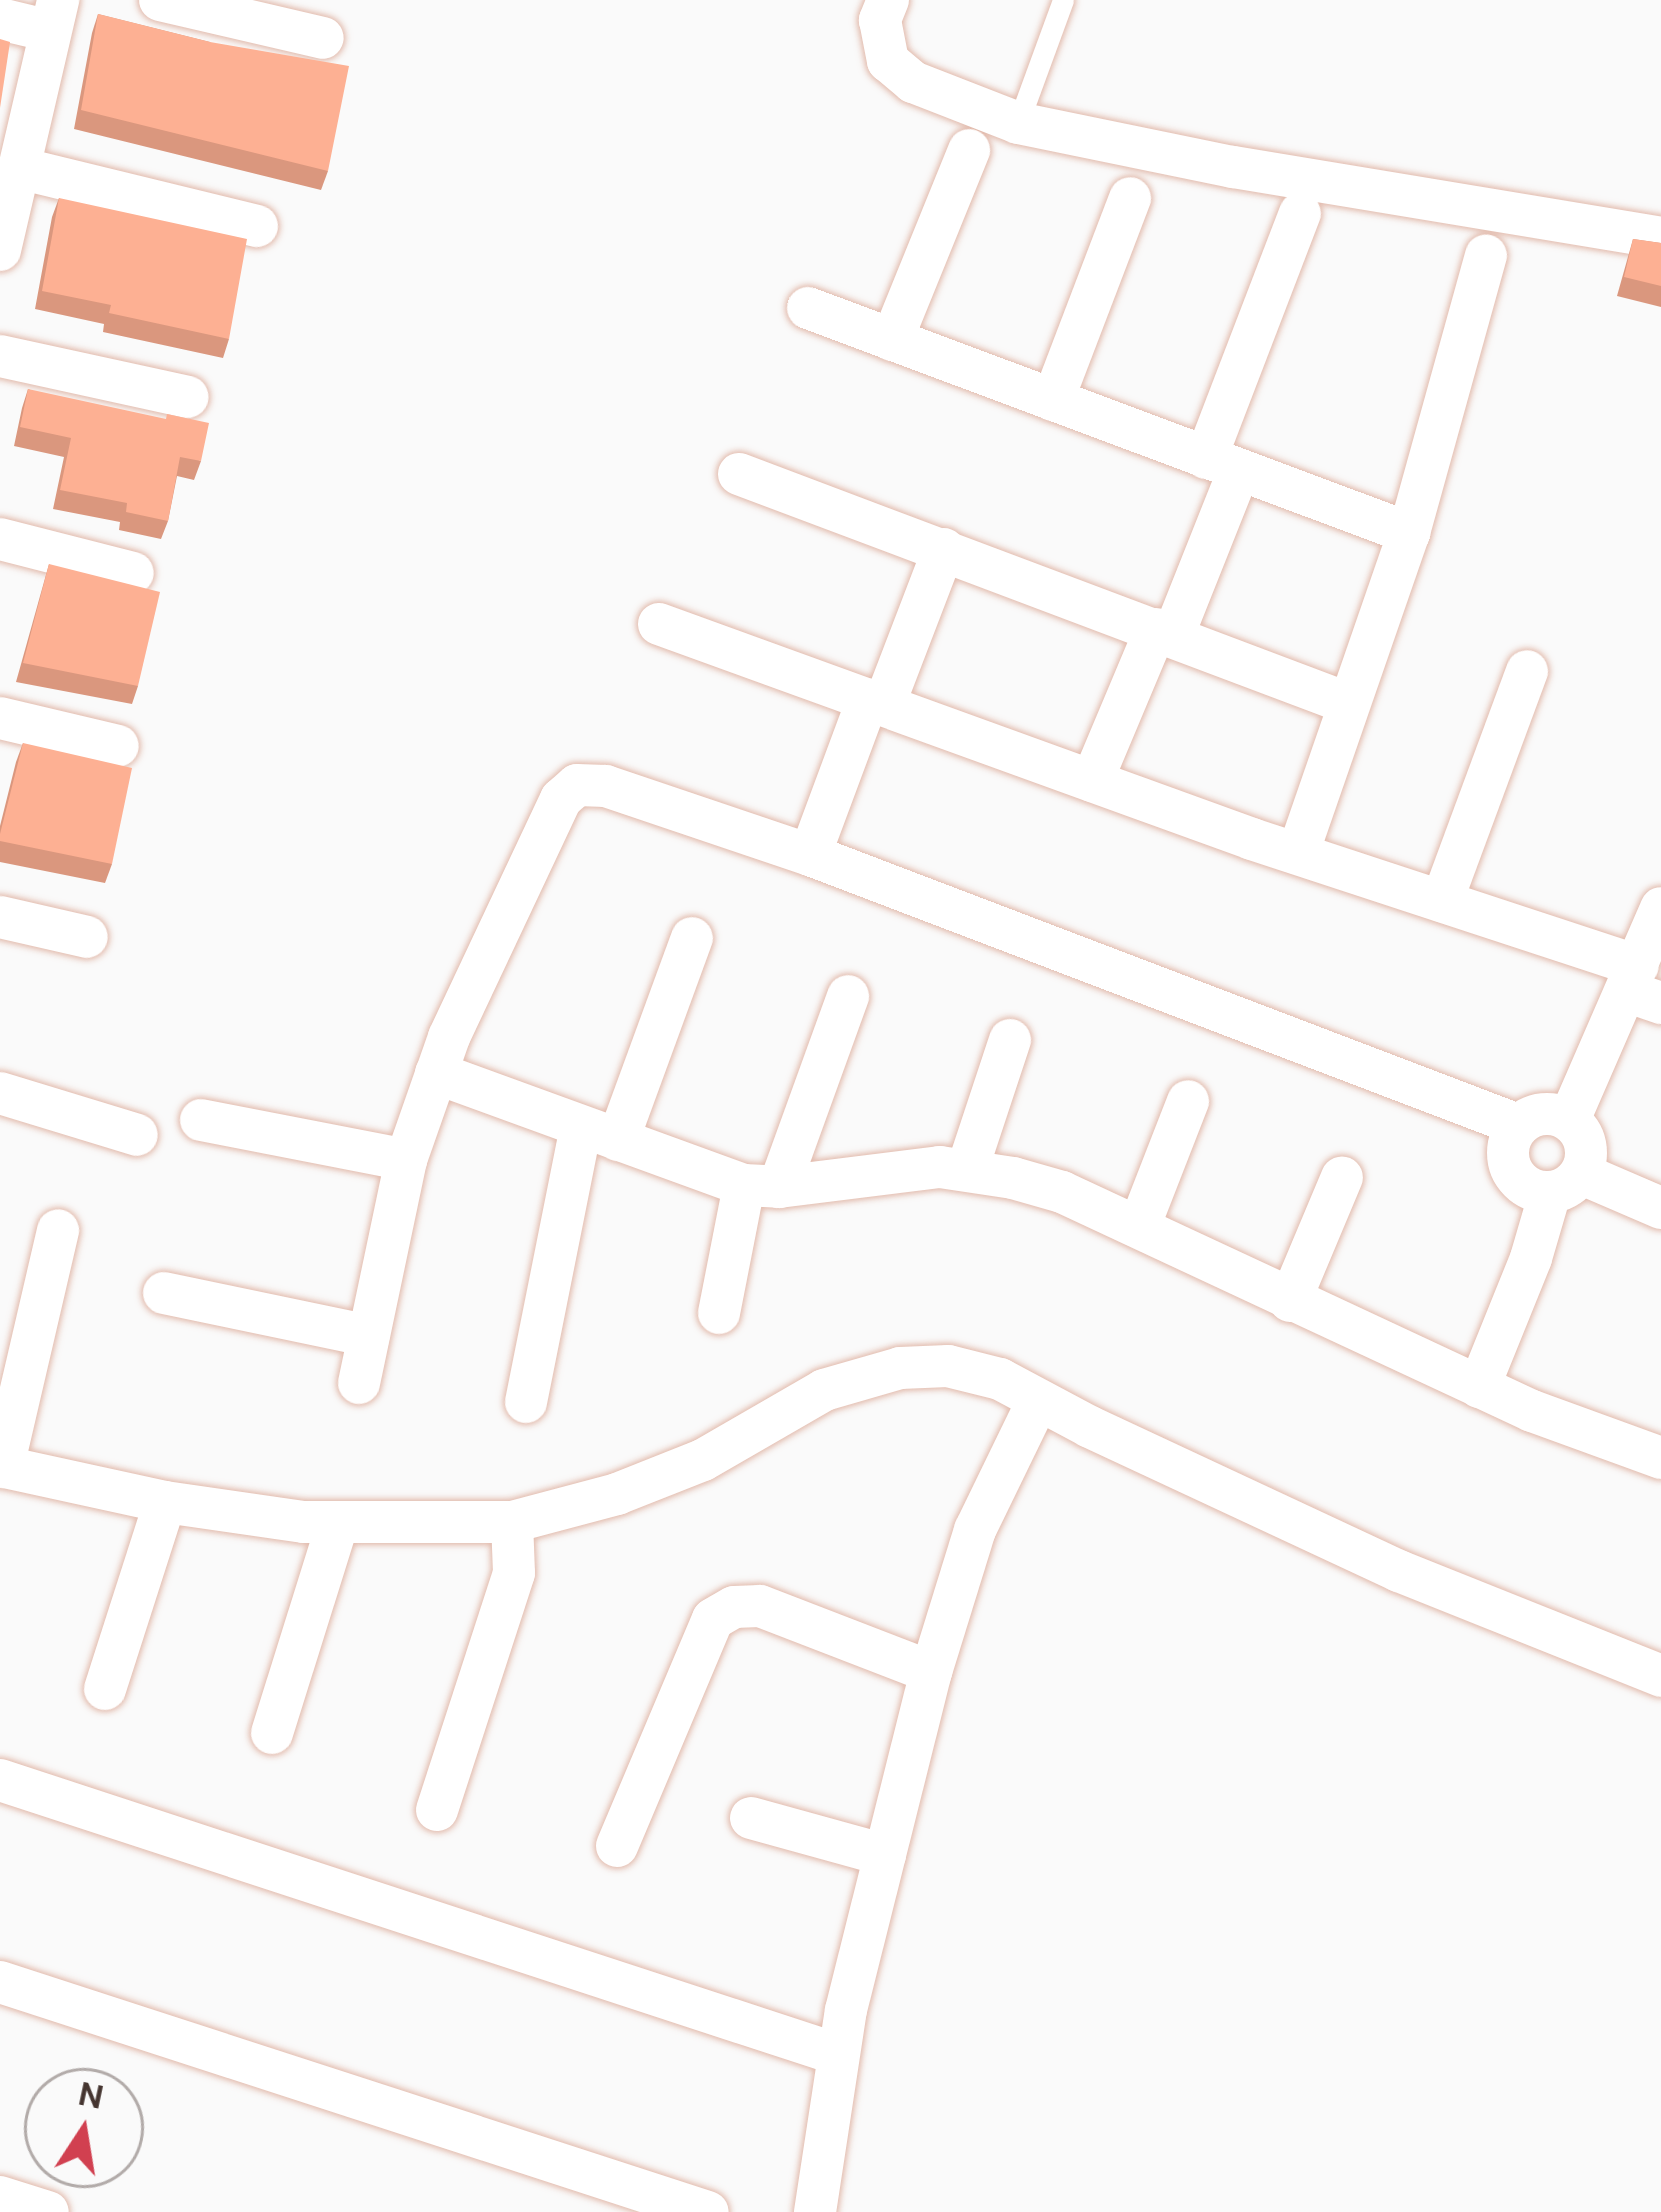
<!DOCTYPE html>
<style>
body{margin:0}
#map{position:relative;width:1661px;height:2212px;overflow:hidden;background:#fafafa;font-family:"DM Sans",sans-serif}
div>[style]{position:absolute}
.roads{filter:drop-shadow(0 0 3px #e2bbad) drop-shadow(0 0 3px #e2bbad)}
.lane>*{height:21px;margin:-10.5px;padding:0 10.5px;transform-origin:10.5px;border-radius:10.5px;background:#fff}
.street>*{height:42px;margin:-21px;padding:0 21px;transform-origin:21px;border-radius:21px;background:#fff}
.street>.ring{margin:-21px;padding:0;box-sizing:content-box;background:none;border:42px solid #fff;border-radius:50%}
.wall>*{inset:0;background:#da977e}
.building>*{inset:0;background:#fdb093}
span{translate:-50% -50%;white-space:nowrap;text-align:center;line-height:1.15;-webkit-text-stroke:10px #fafafa;paint-order:stroke}
.north{position:absolute;left:24px;top:2068px;width:120px;height:120px;box-sizing:border-box;background:#fafafa;border:3px solid #b2aba9;border-radius:50%;rotate:12deg;font-size:33px;font-weight:700;line-height:48px;text-align:center;color:#453530}
.north::after{content:'';display:block;margin:auto;width:42px;height:54px;background:#d14050;clip-path:polygon(50% 0,100% 100%,50% 72%,0 100%)}
</style>
<div id="map">
<div class="roads">
<div class="lane">
<div style="left:1018px;top:123px;width:131px;rotate:-69.9deg"></div>
</div>
<div class="street">
<div style="left:160px;top:0;width:167px;rotate:13.1deg"></div>
<div style="left:888px;top:0;width:22px;rotate:112deg"></div>
<div style="left:880px;top:20px;width:42px;rotate:79deg"></div>
<div style="left:888px;top:61px;width:33px;rotate:40deg"></div>
<div style="left:913px;top:82px;width:113px;rotate:21.3deg"></div>
<div style="left:1018px;top:123px;width:219px;rotate:11.6deg"></div>
<div style="left:1233px;top:167px;width:434px;rotate:9.4deg"></div>
<div style="left:0;top:19px;width:51px;rotate:13.5deg"></div>
<div style="left:19px;top:168px;width:245px;rotate:13.7deg"></div>
<div style="left:0;top:250px;width:257px;rotate:-76.9deg"></div>
<div style="left:808px;top:308px;width:642px;rotate:20.52deg"></div>
<div style="left:892px;top:340px;width:205px;rotate:-67.9deg"></div>
<div style="left:0;top:356px;width:192px;rotate:12.3deg"></div>
<div style="left:1053px;top:400px;width:216px;rotate:-69.1deg"></div>
<div style="left:1206px;top:458px;width:262px;rotate:-69deg"></div>
<div style="left:739px;top:474px;width:650px;rotate:20.64deg"></div>
<div style="left:0;top:539px;width:137px;rotate:14.3deg"></div>
<div style="left:659px;top:624px;width:631px;rotate:19.93deg"></div>
<div style="left:1252px;top:839px;width:406px;rotate:18.2deg"></div>
<div style="left:1173px;top:636px;width:179px;rotate:-68.3deg"></div>
<div style="left:884px;top:705px;width:167px;rotate:-69deg"></div>
<div style="left:0;top:718px;width:121px;rotate:13.3deg"></div>
<div style="left:1092px;top:781px;width:165px;rotate:-67.2deg"></div>
<div style="left:1298px;top:853px;width:339px;rotate:-70.9deg"></div>
<div style="left:1409px;top:533px;width:288px;rotate:-74.5deg"></div>
<div style="left:810px;top:855px;width:166px;rotate:-69.6deg"></div>
<div style="left:1442px;top:901px;width:245px;rotate:-69.7deg"></div>
<div style="left:0;top:917px;width:89px;rotate:12.9deg"></div>
<div style="left:1626px;top:991px;width:37px;rotate:19deg"></div>
<div style="left:436px;top:1073px;width:328px;rotate:20deg"></div>
<div style="left:744px;top:1185px;width:35px;rotate:3deg"></div>
<div style="left:779px;top:1187px;width:162px;rotate:-7.1deg"></div>
<div style="left:940px;top:1167px;width:74px;rotate:8.6deg"></div>
<div style="left:1013px;top:1178px;width:51px;rotate:15.9deg"></div>
<div style="left:1062px;top:1192px;width:519px;rotate:24.98deg"></div>
<div style="left:1532px;top:1411px;width:137px;rotate:20deg"></div>
<div style="left:0;top:1093px;width:143px;rotate:17deg"></div>
<div class="ring" style="left:1508px;top:1114px;width:36px;height:36px"></div>
<div style="left:201px;top:1120px;width:209px;rotate:11deg"></div>
<div style="left:1569px;top:1120px;width:231px;rotate:-66.5deg"></div>
<div style="left:618px;top:1140px;width:215px;rotate:-69.9deg"></div>
<div style="left:967px;top:1170px;width:137px;rotate:-71.7deg"></div>
<div style="left:1582px;top:1174px;width:86px;rotate:23.3deg"></div>
<div style="left:779px;top:1187px;width:203px;rotate:-70.1deg"></div>
<div style="left:1139px;top:1227px;width:135px;rotate:-68.7deg"></div>
<div style="left:164px;top:1293px;width:209px;rotate:11.8deg"></div>
<div style="left:1290px;top:1301px;width:134px;rotate:-67.2deg"></div>
<div style="left:719px;top:1313px;width:130px;rotate:-78.9deg"></div>
<div style="left:359px;top:1383px;width:228px;rotate:-78.1deg"></div>
<div style="left:406px;top:1160px;width:130px;rotate:-70.7deg"></div>
<div style="left:449px;top:1037px;width:263px;rotate:-64.8deg"></div>
<div style="left:561px;top:799px;width:21px;rotate:-41deg"></div>
<div style="left:577px;top:785px;width:29px;rotate:2deg"></div>
<div style="left:606px;top:786px;width:215px;rotate:18.7deg"></div>
<div style="left:810px;top:855px;width:758px;rotate:20.87deg"></div>
<div style="left:1479px;top:1387px;width:139px;rotate:-68deg"></div>
<div style="left:1531px;top:1258px;width:68px;rotate:-73.7deg"></div>
<div style="left:526px;top:1402px;width:280px;rotate:-78.7deg"></div>
<div style="left:0;top:1466px;width:169px;rotate:12.3deg"></div>
<div style="left:165px;top:1502px;width:140px;rotate:8.2deg"></div>
<div style="left:304px;top:1522px;width:208px"></div>
<div style="left:512px;top:1522px;width:109px;rotate:-14.9deg"></div>
<div style="left:617px;top:1494px;width:92px;rotate:-21.6deg"></div>
<div style="left:703px;top:1460px;width:140px;rotate:-30deg"></div>
<div style="left:824px;top:1390px;width:79px;rotate:-16.1deg"></div>
<div style="left:900px;top:1368px;width:48px;rotate:-2.4deg"></div>
<div style="left:948px;top:1366px;width:54px;rotate:14deg"></div>
<div style="left:1000px;top:1379px;width:102px;rotate:28.1deg"></div>
<div style="left:1090px;top:1427px;width:341px;rotate:25deg"></div>
<div style="left:1399px;top:1571px;width:282px;rotate:21.8deg"></div>
<div style="left:3px;top:1467px;width:243px;rotate:-76.9deg"></div>
<div style="left:105px;top:1689px;width:196px;rotate:-72.2deg"></div>
<div style="left:272px;top:1733px;width:220px;rotate:-72.6deg"></div>
<div style="left:0;top:1780px;width:881px;rotate:18.13deg"></div>
<div style="left:437px;top:1810px;width:249px;rotate:-72deg"></div>
<div style="left:514px;top:1573px;width:51px;rotate:-92.2deg"></div>
<div style="left:751px;top:1818px;width:139px;rotate:15.4deg"></div>
<div style="left:617px;top:1846px;width:246px;rotate:-67.1deg"></div>
<div style="left:713px;top:1619px;width:24px;rotate:-30deg"></div>
<div style="left:734px;top:1607px;width:26px;rotate:-2deg"></div>
<div style="left:760px;top:1606px;width:183px;rotate:21.1deg"></div>
<div style="left:0;top:1982px;width:744px;rotate:18deg"></div>
<div style="left:0;top:2197px;width:50px;rotate:17.4deg"></div>
<div style="left:815px;top:2212px;width:204px;rotate:-81.3deg"></div>
<div style="left:846px;top:2010px;width:349px;rotate:-75.9deg"></div>
<div style="left:931px;top:1672px;width:149px;rotate:-72.8deg"></div>
<div style="left:975px;top:1530px;width:144px;rotate:-64.1deg"></div>
</div>
</div>
<div class="wall">
<div style="clip-path:polygon(98px 14px,210px 42px,328px 171px,321px 190px,74px 129px,92px 33px)"></div>
<div style="clip-path:polygon(59px 198px,229px 339px,223px 358px,103px 332px,104px 324px,35px 309px,52px 217px)"></div>
<div style="clip-path:polygon(1633px 239px,1661px 243px,1661px 307px,1617px 296px)"></div>
<div style="clip-path:polygon(28px 389px,201px 461px,194px 480px,177px 476px,168px 521px,161px 539px,119px 530px,120px 522px,53px 509px,64px 457px,14px 446px,22px 408px)"></div>
<div style="clip-path:polygon(49px 564px,138px 686px,132px 704px,16px 682px)"></div>
<div style="clip-path:polygon(23px 743px,112px 864px,105px 883px,0 862px,0 826px,16px 762px)"></div>
</div>
<div class="building">
<div style="clip-path:polygon(98px 14px,210px 42px,349px 66px,328px 171px,81px 110px)"></div>
<div style="clip-path:polygon(0 39px,10px 42px,0 108px)"></div>
<div style="clip-path:polygon(59px 198px,247px 239px,229px 339px,109px 313px,111px 305px,42px 291px)"></div>
<div style="clip-path:polygon(1633px 239px,1661px 243px,1661px 286px,1624px 277px)"></div>
<div style="clip-path:polygon(28px 389px,166px 419px,167px 414px,209px 423px,201px 461px,180px 457px,168px 521px,126px 512px,127px 503px,60px 490px,71px 438px,20px 427px)"></div>
<div style="clip-path:polygon(49px 564px,160px 592px,138px 686px,23px 663px)"></div>
<div style="clip-path:polygon(23px 743px,132px 768px,112px 864px,0 841px,0 834px)"></div>
</div>
<div class="north">N</div>
</div>
